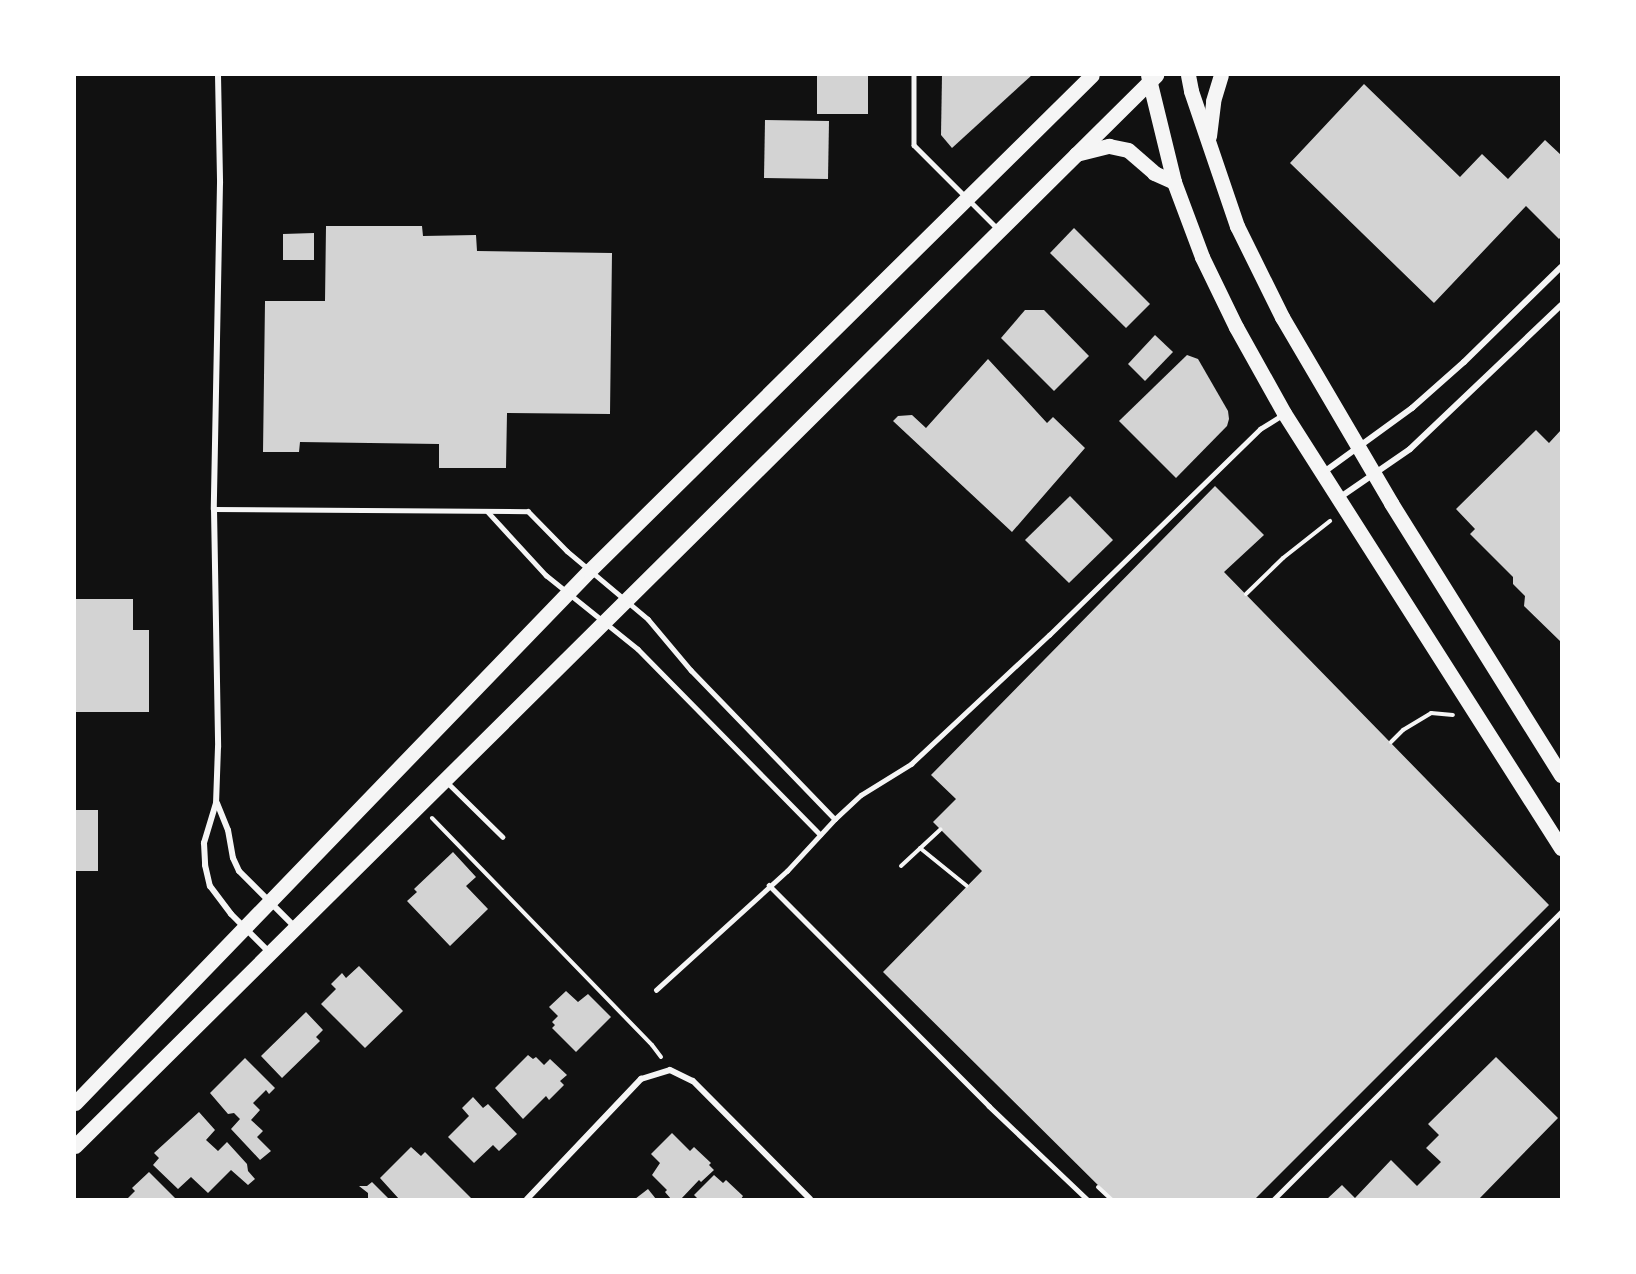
<!DOCTYPE html>
<style>
body{margin:0}
#map{position:relative;width:1636px;height:1274px;overflow:hidden;background:#111;font-family:"PT Sans Narrow",sans-serif}
div>[style]{position:absolute}
.building>*{inset:0;background:#d3d3d3}
.path>*{height:4px;margin:-2px;padding:0 2px;transform-origin:2px;border-radius:2px;background:#f5f5f5}
.service>*{height:4.5px;margin:-2.25px;padding:0 2.25px;transform-origin:2.25px;border-radius:2.25px;background:#f5f5f5}
.minor>*{height:6px;margin:-3px;padding:0 3px;transform-origin:3px;border-radius:3px;background:#f5f5f5}
.primary>*{height:15px;margin:-7.5px;padding:0 7.5px;transform-origin:7.5px;border-radius:7.5px;background:#f5f5f5}
span{translate:-50% -50%;white-space:nowrap;text-align:center;line-height:1.15;-webkit-text-stroke:6px #fff;paint-order:stroke}
.frame{position:absolute;inset:0;border:76px solid #fff;pointer-events:none}
</style>
<div id="map">
<div class="building">
<div style="clip-path:polygon(817px 75px,868px 75px,868px 114px,817px 114px)"></div>
<div style="clip-path:polygon(942px 75px,1032px 75px,952px 148px,941px 135px)"></div>
<div style="clip-path:polygon(1364px 84px,1460px 177px,1482px 154px,1508px 179px,1545px 140px,1561px 155px,1561px 237px,1559px 239px,1526px 206px,1434px 303px,1290px 163px)"></div>
<div style="clip-path:polygon(765px 120px,829px 121px,828px 179px,764px 178px)"></div>
<div style="clip-path:polygon(326px 226px,422px 226px,423px 236px,476px 235px,477px 251px,612px 253px,610px 414px,507px 413px,506px 468px,439px 468px,439px 444px,300px 442px,299px 452px,263px 452px,265px 301px,325px 301px)"></div>
<div style="clip-path:polygon(1074px 228px,1150px 304px,1126px 328px,1050px 253px)"></div>
<div style="clip-path:polygon(314px 233px,314px 260px,283px 260px,283px 234px)"></div>
<div style="clip-path:polygon(1025px 310px,1044px 310px,1089px 356px,1054px 391px,1001px 338px)"></div>
<div style="clip-path:polygon(1155px 335px,1173px 352px,1145px 381px,1128px 364px)"></div>
<div style="clip-path:polygon(1187px 355px,1198px 359px,1228px 411px,1229px 419px,1227px 426px,1176px 478px,1119px 421px)"></div>
<div style="clip-path:polygon(988px 359px,1047px 423px,1053px 417px,1085px 448px,1012px 532px,893px 421px,898px 416px,912px 415px,926px 428px)"></div>
<div style="clip-path:polygon(1536px 430px,1549px 443px,1561px 430px,1561px 642px,1524px 606px,1525px 596px,1513px 584px,1513px 577px,1470px 534px,1475px 529px,1456px 509px)"></div>
<div style="clip-path:polygon(1215px 486px,1264px 535px,1224px 572px,1549px 905px,1255px 1199px,1112px 1199px,883px 972px,982px 871px,933px 822px,956px 799px,931px 775px)"></div>
<div style="clip-path:polygon(1070px 496px,1113px 540px,1069px 583px,1025px 540px)"></div>
<div style="clip-path:polygon(75px 599px,133px 599px,133px 630px,149px 630px,149px 712px,75px 712px)"></div>
<div style="clip-path:polygon(75px 810px,98px 810px,98px 871px,75px 871px)"></div>
<div style="clip-path:polygon(453px 852px,476px 877px,466px 886px,488px 909px,450px 946px,407px 901px,417px 892px,414px 889px)"></div>
<div style="clip-path:polygon(359px 966px,403px 1011px,365px 1048px,321px 1004px,336px 989px,331px 984px,342px 973px,346px 978px)"></div>
<div style="clip-path:polygon(566px 991px,578px 1002px,588px 994px,611px 1017px,576px 1052px,552px 1028px,555px 1025px,552px 1022px,558px 1016px,549px 1007px)"></div>
<div style="clip-path:polygon(306px 1012px,323px 1030px,316px 1037px,320px 1041px,282px 1078px,261px 1056px)"></div>
<div style="clip-path:polygon(528px 1055px,533px 1059px,536px 1057px,544px 1065px,550px 1059px,567px 1075px,560px 1081px,564px 1085px,549px 1100px,546px 1096px,523px 1119px,495px 1088px)"></div>
<div style="clip-path:polygon(1496px 1057px,1558px 1118px,1479px 1199px,1327px 1199px,1342px 1185px,1355px 1198px,1391px 1160px,1417px 1186px,1441px 1162px,1426px 1148px,1439px 1135px,1428px 1124px)"></div>
<div style="clip-path:polygon(245px 1058px,275px 1088px,269px 1094px,266px 1090px,253px 1103px,260px 1110px,251px 1120px,263px 1131px,257px 1137px,271px 1151px,260px 1160px,231px 1129px,240px 1119px,234px 1113px,228px 1114px,210px 1093px)"></div>
<div style="clip-path:polygon(473px 1097px,483px 1108px,488px 1104px,517px 1134px,499px 1151px,493px 1145px,474px 1163px,448px 1137px,469px 1116px,462px 1108px)"></div>
<div style="clip-path:polygon(199px 1112px,215px 1130px,206px 1140px,218px 1151px,227px 1142px,247px 1164px,248px 1171px,255px 1179px,248px 1185px,231px 1170px,208px 1193px,191px 1177px,178px 1189px,153px 1165px,159px 1158px,154px 1153px)"></div>
<div style="clip-path:polygon(672px 1133px,690px 1151px,694px 1147px,711px 1163px,709px 1165px,714px 1170px,701px 1182px,699px 1180px,681px 1199px,671px 1199px,665px 1192px,667px 1190px,652px 1175px,660px 1163px,651px 1154px)"></div>
<div style="clip-path:polygon(411px 1147px,421px 1156px,425px 1152px,472px 1199px,399px 1199px,380px 1178px)"></div>
<div style="clip-path:polygon(149px 1172px,176px 1199px,127px 1199px,135px 1191px,132px 1188px)"></div>
<div style="clip-path:polygon(714px 1175px,723px 1183px,726px 1180px,743px 1196px,741px 1199px,698px 1199px,694px 1195px)"></div>
<div style="clip-path:polygon(372px 1182px,389px 1199px,368px 1199px,368px 1193px,359px 1186px,367px 1186px)"></div>
<div style="clip-path:polygon(648px 1189px,656px 1199px,635px 1199px)"></div>
</div>
<div class="path">
<div style="left:1246px;top:594px;width:52px;rotate:-44.2deg"></div>
<div style="left:1283px;top:558px;width:60px;rotate:-38.2deg"></div>
<div style="left:1391px;top:742px;width:17px;rotate:-45deg"></div>
<div style="left:1403px;top:730px;width:33px;rotate:-31deg"></div>
<div style="left:1431px;top:713px;width:22px;rotate:5deg"></div>
<div style="left:432px;top:818px;width:316px;rotate:45.9deg"></div>
<div style="left:652px;top:1045px;width:15px;rotate:53deg"></div>
<div style="left:920px;top:848px;width:60px;rotate:39deg"></div>
<div style="left:901px;top:866px;width:54px;rotate:-42.8deg"></div>
<div style="left:1098px;top:1187px;width:18px;rotate:43deg"></div>
</div>
<div class="service">
<div style="left:914px;top:75px;width:70px;rotate:90deg"></div>
<div style="left:914px;top:145px;width:119px;rotate:45deg"></div>
<div style="left:214px;top:509px;width:314px;rotate:0.4deg"></div>
<div style="left:528px;top:511px;width:56px;rotate:45.7deg"></div>
<div style="left:567px;top:551px;width:106px;rotate:40deg"></div>
<div style="left:648px;top:619px;width:67px;rotate:49.9deg"></div>
<div style="left:691px;top:670px;width:207px;rotate:46deg"></div>
<div style="left:488px;top:512px;width:86px;rotate:47.4deg"></div>
<div style="left:546px;top:575px;width:118px;rotate:38.8deg"></div>
<div style="left:638px;top:649px;width:260px;rotate:45.5deg"></div>
<div style="left:447px;top:782px;width:78px;rotate:44.5deg"></div>
<div style="left:769px;top:885px;width:312px;rotate:45.1deg"></div>
<div style="left:989px;top:1106px;width:135px;rotate:43.5deg"></div>
<div style="left:656px;top:990px;width:177px;rotate:-42.3deg"></div>
<div style="left:787px;top:871px;width:71px;rotate:-47.3deg"></div>
<div style="left:835px;top:819px;width:35px;rotate:-43deg"></div>
<div style="left:861px;top:795px;width:59px;rotate:-31.8deg"></div>
<div style="left:911px;top:764px;width:189px;rotate:-43.1deg"></div>
<div style="left:1049px;top:635px;width:295px;rotate:-44.3deg"></div>
<div style="left:1260px;top:429px;width:26px;rotate:-32deg"></div>
<div style="left:1274px;top:1199px;width:406px;rotate:-45deg"></div>
</div>
<div class="minor">
<div style="left:218px;top:75px;width:108px;rotate:88.9deg"></div>
<div style="left:220px;top:183px;width:326px;rotate:91.1deg"></div>
<div style="left:214px;top:509px;width:238px;rotate:89deg"></div>
<div style="left:218px;top:747px;width:56px;rotate:92deg"></div>
<div style="left:216px;top:803px;width:42px;rotate:106.7deg"></div>
<div style="left:204px;top:843px;width:22px;rotate:87deg"></div>
<div style="left:205px;top:865px;width:22px;rotate:77deg"></div>
<div style="left:210px;top:886px;width:35px;rotate:53deg"></div>
<div style="left:231px;top:914px;width:54px;rotate:45deg"></div>
<div style="left:1324px;top:472px;width:109px;rotate:-36deg"></div>
<div style="left:1412px;top:408px;width:69px;rotate:-41.5deg"></div>
<div style="left:1464px;top:362px;width:136px;rotate:-44.4deg"></div>
<div style="left:1339px;top:498px;width:86px;rotate:-34.6deg"></div>
<div style="left:1410px;top:449px;width:209px;rotate:-43.6deg"></div>
<div style="left:217px;top:803px;width:29px;rotate:68deg"></div>
<div style="left:228px;top:830px;width:28px;rotate:80deg"></div>
<div style="left:233px;top:858px;width:14px;rotate:65deg"></div>
<div style="left:239px;top:871px;width:79px;rotate:45deg"></div>
<div style="left:527px;top:1199px;width:166px;rotate:-46.5deg"></div>
<div style="left:641px;top:1079px;width:30px;rotate:-17deg"></div>
<div style="left:670px;top:1070px;width:25px;rotate:26deg"></div>
<div style="left:693px;top:1081px;width:166px;rotate:45.2deg"></div>
</div>
<div class="primary">
<div style="left:1148px;top:75px;width:110px;rotate:76.3deg"></div>
<div style="left:1174px;top:182px;width:80px;rotate:69.5deg"></div>
<div style="left:1202px;top:257px;width:78px;rotate:64.1deg"></div>
<div style="left:1236px;top:327px;width:98px;rotate:60.8deg"></div>
<div style="left:1284px;top:413px;width:516px;rotate:57.51deg"></div>
<div style="left:1188px;top:75px;width:16px;rotate:79deg"></div>
<div style="left:1191px;top:91px;width:143px;rotate:71.2deg"></div>
<div style="left:1237px;top:226px;width:102px;rotate:63.7deg"></div>
<div style="left:1282px;top:317px;width:216px;rotate:59.6deg"></div>
<div style="left:1391px;top:503px;width:321px;rotate:58deg"></div>
<div style="left:1209px;top:136px;width:35px;rotate:-83deg"></div>
<div style="left:1213px;top:101px;width:27px;rotate:-73deg"></div>
<div style="left:1076px;top:154px;width:34px;rotate:-14deg"></div>
<div style="left:1109px;top:146px;width:19px;rotate:12deg"></div>
<div style="left:1128px;top:150px;width:35px;rotate:41deg"></div>
<div style="left:1154px;top:173px;width:22px;rotate:24deg"></div>
<div style="left:75px;top:1103px;width:740px;rotate:-45.99deg"></div>
<div style="left:589px;top:571px;width:706px;rotate:-44.6deg"></div>
<div style="left:75px;top:1146px;width:1522px;rotate:-44.73deg"></div>
</div>
<div class="frame"></div>
</div>
